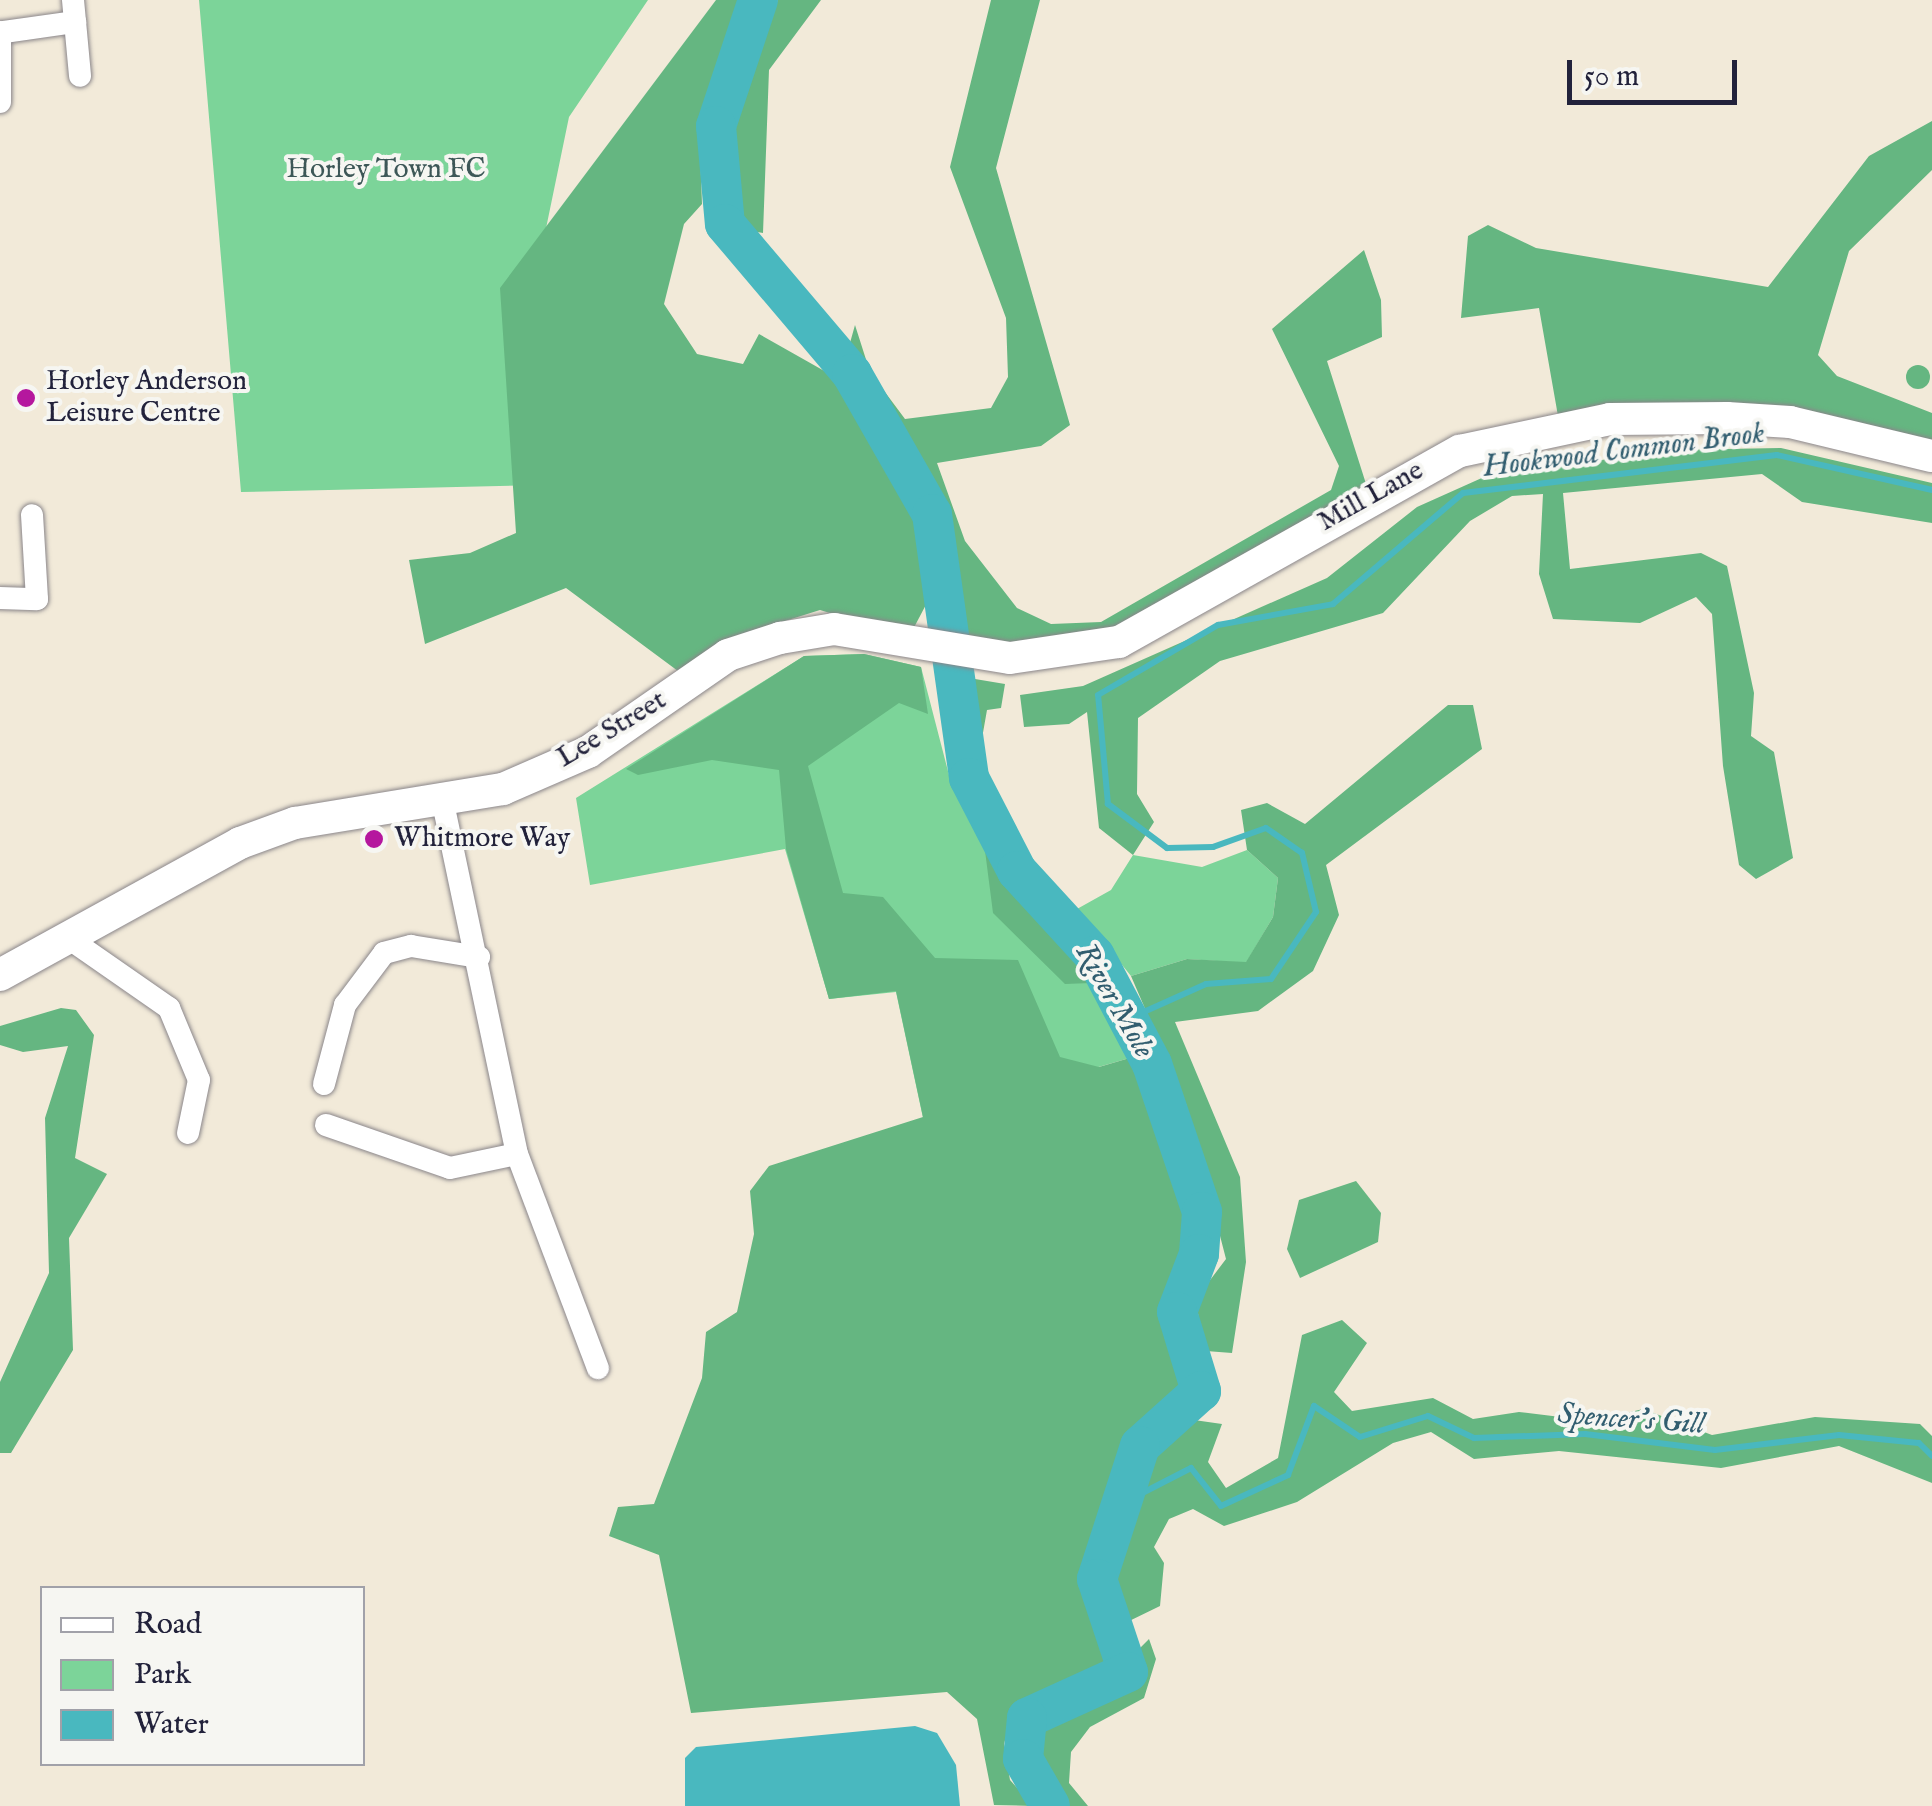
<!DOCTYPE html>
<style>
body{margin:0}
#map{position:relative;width:1932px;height:1806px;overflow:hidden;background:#f2ead9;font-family:"IM FELL English",serif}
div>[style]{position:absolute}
.green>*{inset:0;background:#7cd499}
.forest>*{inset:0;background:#65b681}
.round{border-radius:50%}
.water>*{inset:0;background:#49b8bf}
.stream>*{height:6px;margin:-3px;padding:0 3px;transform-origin:3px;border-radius:3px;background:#49b8bf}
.river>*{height:40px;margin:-20px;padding:0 20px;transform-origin:20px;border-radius:20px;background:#49b8bf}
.roads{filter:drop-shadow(0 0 2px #8a868a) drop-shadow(0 0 2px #8a868a)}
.street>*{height:22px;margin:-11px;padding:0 11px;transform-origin:11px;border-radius:11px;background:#fff}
.secondary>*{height:32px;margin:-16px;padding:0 16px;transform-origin:16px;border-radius:16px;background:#fff}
.dots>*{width:28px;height:28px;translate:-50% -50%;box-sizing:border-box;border:5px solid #f6f6f2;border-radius:50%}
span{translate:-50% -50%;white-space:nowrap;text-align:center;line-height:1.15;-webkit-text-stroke:8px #f6f6f2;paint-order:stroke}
.park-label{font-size:28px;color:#3d5757}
.poi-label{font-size:28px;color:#22223b}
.left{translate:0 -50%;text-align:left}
.street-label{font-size:28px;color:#22223b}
.water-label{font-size:30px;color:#325e70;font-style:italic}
.legend{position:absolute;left:40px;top:1586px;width:325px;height:180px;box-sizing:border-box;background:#f6f6f2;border:2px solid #a1a1a9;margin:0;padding:12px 18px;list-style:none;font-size:30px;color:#22223b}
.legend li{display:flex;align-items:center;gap:20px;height:50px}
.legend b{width:50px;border:2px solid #a1a1a9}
.scale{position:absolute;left:1567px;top:60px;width:170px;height:45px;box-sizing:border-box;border:5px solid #22223b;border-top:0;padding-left:12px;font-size:30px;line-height:35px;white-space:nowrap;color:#22223b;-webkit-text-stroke:8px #f6f6f2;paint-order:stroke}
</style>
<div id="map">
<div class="green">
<div style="clip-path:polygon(199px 0,648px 0,569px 117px,537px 272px,540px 485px,241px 492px)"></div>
<div style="clip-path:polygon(864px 654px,921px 667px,949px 775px,984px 843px,1022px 897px,1074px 943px,1133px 1057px,923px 1118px,896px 992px,829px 999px,785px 849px,590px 885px,576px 798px,804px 656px)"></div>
<div style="clip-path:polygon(1247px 850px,1278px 878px,1273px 917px,1246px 963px,1187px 959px,1131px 976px,1077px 909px,1111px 890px,1133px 855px,1202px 867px)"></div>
</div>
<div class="forest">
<div style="clip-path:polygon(716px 0,744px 0,699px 122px,702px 204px,684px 224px,664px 304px,697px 354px,743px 364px,759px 334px,835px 377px,915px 504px,930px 597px,909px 637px,820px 610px,760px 629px,682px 674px,566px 588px,425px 644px,409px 560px,470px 553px,516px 533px,500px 288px)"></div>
<div style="clip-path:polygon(778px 0,821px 0,769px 70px,763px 233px,735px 228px,727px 151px,737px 82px)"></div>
<div style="clip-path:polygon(991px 0,1040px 0,996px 168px,1070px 425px,1041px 446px,937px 463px,965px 541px,1017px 608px,1051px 624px,1101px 622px,1331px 490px,1339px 466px,1272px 329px,1364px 250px,1381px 300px,1382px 337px,1327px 361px,1367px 487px,1164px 616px,1043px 651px,968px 636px,921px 469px,848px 350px,855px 325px,870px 372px,905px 419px,991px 408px,1008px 377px,1006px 318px,950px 167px)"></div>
<div style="clip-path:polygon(1932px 121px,1932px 170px,1849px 251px,1818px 355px,1837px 376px,1932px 413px,1932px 441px,1824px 415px,1558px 416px,1539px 308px,1461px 318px,1468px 236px,1488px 225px,1536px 248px,1768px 287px,1869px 156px)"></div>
<div class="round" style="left:1906px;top:365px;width:24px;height:24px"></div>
<div style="clip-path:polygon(1781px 448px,1932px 483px,1932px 523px,1802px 502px,1762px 474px,1563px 493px,1570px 569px,1701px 553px,1727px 566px,1754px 693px,1751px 736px,1774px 752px,1793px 858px,1756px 879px,1739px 865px,1723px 766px,1712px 614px,1696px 597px,1640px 623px,1553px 619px,1539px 574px,1543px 494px,1512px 496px,1470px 521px,1383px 613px,1220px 661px,1138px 718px,1137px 794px,1154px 822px,1133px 855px,1099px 828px,1087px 712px,1069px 724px,1024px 727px,1020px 695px,1083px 686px,1327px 578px,1417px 507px,1484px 477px,1670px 450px)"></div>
<div style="clip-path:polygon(864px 654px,921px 667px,928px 714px,899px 703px,808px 766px,843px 893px,883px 897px,935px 958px,1018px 960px,1060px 1057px,1099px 1067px,1133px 1057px,1194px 1212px,1188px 1263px,1170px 1304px,1188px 1380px,1119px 1465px,1088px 1573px,1113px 1655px,1104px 1678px,1012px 1714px,1004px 1744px,1010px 1780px,1033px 1806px,994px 1805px,977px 1719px,947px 1692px,691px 1713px,659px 1555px,609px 1536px,618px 1507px,654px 1504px,702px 1378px,706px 1332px,737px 1312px,754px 1234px,750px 1191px,769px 1166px,923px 1117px,896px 991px,829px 999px,786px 849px,779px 770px,712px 760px,638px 775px,626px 769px,804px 656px)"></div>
<div style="clip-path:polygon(963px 677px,1005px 684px,1001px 708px,987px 710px,978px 761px)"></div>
<div style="clip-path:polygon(1448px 705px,1473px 705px,1482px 749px,1326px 865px,1339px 915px,1313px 971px,1258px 1011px,1175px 1022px,1240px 1177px,1246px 1262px,1232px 1353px,1206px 1351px,1195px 1300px,1226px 1259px,1186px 1104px,1131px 976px,1187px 959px,1246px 962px,1273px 917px,1278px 878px,1247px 850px,1241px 810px,1267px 803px,1305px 824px)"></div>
<div style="clip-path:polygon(984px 843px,1022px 897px,1074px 943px,1091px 983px,1065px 984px,993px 913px)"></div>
<div style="clip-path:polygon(61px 1008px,76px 1010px,94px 1035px,75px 1158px,107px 1174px,69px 1238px,73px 1350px,11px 1453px,0 1453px,0 1382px,49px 1273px,45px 1118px,68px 1046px,23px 1052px,0 1045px,0 1026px)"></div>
<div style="clip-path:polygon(1356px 1181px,1381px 1213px,1378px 1242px,1300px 1278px,1287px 1249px,1299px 1200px)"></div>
<div style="clip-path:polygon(1342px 1320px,1367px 1343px,1334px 1392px,1352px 1411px,1433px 1398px,1473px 1419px,1519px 1412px,1593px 1421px,1643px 1409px,1712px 1435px,1815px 1417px,1920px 1424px,1932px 1436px,1932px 1483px,1839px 1446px,1721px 1468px,1559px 1451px,1474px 1459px,1431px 1432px,1393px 1443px,1297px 1502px,1224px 1526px,1193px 1509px,1169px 1519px,1154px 1547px,1164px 1563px,1160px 1606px,1121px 1625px,1109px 1591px,1152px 1454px,1194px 1420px,1222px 1424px,1208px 1462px,1226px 1488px,1278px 1458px,1302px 1335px)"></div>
<div style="clip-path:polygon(1149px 1639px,1156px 1659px,1144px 1698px,1090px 1727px,1071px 1752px,1069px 1783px,1088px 1806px,1065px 1806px,1033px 1758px,1038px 1724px,1135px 1681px,1138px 1650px)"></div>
</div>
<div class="water">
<div style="clip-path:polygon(915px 1726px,937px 1733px,956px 1765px,960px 1806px,685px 1806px,685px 1758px,696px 1747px)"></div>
</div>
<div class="stream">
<div style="left:1128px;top:1019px;width:85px;rotate:-24.2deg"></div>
<div style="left:1206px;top:984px;width:65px;rotate:-4.4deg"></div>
<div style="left:1271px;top:979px;width:81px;rotate:-56.1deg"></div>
<div style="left:1316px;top:912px;width:61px;rotate:-103.3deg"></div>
<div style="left:1302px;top:853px;width:44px;rotate:-145.2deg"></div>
<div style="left:1266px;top:828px;width:56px;rotate:160.3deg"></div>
<div style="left:1213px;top:847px;width:46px;rotate:178.8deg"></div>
<div style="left:1167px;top:848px;width:74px;rotate:-143.3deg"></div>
<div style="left:1108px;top:804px;width:109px;rotate:-95.2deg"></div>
<div style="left:1098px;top:695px;width:139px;rotate:-30.3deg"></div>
<div style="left:1218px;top:625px;width:117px;rotate:-10.3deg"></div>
<div style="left:1333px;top:604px;width:171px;rotate:-40.5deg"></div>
<div style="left:1463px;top:493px;width:316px;rotate:-6.9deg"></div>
<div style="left:1777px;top:455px;width:159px;rotate:12.7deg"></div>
<div style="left:1119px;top:1505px;width:81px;rotate:-27.2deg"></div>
<div style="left:1191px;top:1468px;width:48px;rotate:51.7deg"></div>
<div style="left:1221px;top:1506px;width:74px;rotate:-24.8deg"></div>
<div style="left:1288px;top:1475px;width:74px;rotate:-69.4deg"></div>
<div style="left:1314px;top:1406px;width:55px;rotate:34deg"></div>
<div style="left:1360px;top:1437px;width:71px;rotate:-17.2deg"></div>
<div style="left:1428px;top:1416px;width:51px;rotate:25.6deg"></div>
<div style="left:1474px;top:1438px;width:111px;rotate:-2.1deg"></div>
<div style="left:1585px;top:1434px;width:131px;rotate:7deg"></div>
<div style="left:1715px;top:1450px;width:125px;rotate:-6.9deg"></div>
<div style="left:1839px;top:1435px;width:80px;rotate:5.7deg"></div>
<div style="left:1919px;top:1443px;width:18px;rotate:45deg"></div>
</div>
<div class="river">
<div style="left:758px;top:0;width:133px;rotate:108.4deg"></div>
<div style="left:716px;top:126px;width:98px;rotate:84.8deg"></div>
<div style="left:725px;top:224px;width:197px;rotate:49.7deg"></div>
<div style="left:852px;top:374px;width:161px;rotate:60.3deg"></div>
<div style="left:932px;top:514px;width:267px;rotate:82deg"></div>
<div style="left:969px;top:778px;width:105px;rotate:62.7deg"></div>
<div style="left:1017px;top:871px;width:115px;rotate:47.5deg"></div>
<div style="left:1095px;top:956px;width:122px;rotate:62.2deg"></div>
<div style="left:1152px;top:1064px;width:156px;rotate:71.3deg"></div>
<div style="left:1202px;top:1212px;width:42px;rotate:94.1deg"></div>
<div style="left:1199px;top:1254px;width:62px;rotate:110.8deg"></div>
<div style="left:1177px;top:1312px;width:83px;rotate:73.1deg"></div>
<div style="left:1201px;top:1391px;width:82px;rotate:138deg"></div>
<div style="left:1140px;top:1446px;width:140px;rotate:107.9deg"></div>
<div style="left:1097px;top:1579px;width:98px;rotate:71.6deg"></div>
<div style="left:1128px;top:1672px;width:111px;rotate:155.5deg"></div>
<div style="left:1027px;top:1718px;width:41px;rotate:95.6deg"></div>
<div style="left:1023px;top:1759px;width:54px;rotate:60.1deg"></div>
</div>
<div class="roads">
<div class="street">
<div style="left:73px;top:0;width:76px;rotate:84.7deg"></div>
<div style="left:0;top:32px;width:70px;rotate:90deg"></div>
<div style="left:4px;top:32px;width:72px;rotate:-8deg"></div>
<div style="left:0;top:598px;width:37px;rotate:2deg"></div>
<div style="left:37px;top:599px;width:84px;rotate:-93.4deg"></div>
<div style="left:443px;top:803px;width:359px;rotate:78.1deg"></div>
<div style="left:517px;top:1154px;width:229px;rotate:69.3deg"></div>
<div style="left:74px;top:942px;width:116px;rotate:34.8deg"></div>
<div style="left:169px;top:1008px;width:78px;rotate:67.4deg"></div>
<div style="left:199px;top:1080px;width:54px;rotate:101.7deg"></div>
<div style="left:324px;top:1084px;width:82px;rotate:-75.1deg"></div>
<div style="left:345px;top:1005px;width:65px;rotate:-53.1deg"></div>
<div style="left:384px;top:953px;width:28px;rotate:-15deg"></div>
<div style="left:411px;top:946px;width:69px;rotate:9.2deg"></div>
<div style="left:326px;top:1125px;width:131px;rotate:19.1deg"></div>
<div style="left:450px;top:1168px;width:68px;rotate:-11.8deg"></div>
</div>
<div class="secondary">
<div style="left:0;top:975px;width:274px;rotate:-28.8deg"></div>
<div style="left:240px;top:843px;width:59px;rotate:-20deg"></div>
<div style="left:295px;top:823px;width:211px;rotate:-9.3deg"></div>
<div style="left:503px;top:789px;width:93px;rotate:-23.5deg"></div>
<div style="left:588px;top:752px;width:170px;rotate:-34.7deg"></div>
<div style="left:728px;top:655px;width:55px;rotate:-18.1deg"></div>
<div style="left:780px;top:638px;width:55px;rotate:-9.5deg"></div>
<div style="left:834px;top:629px;width:178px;rotate:9.4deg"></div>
<div style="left:1010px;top:658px;width:110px;rotate:-8.4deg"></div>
<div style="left:1119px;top:642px;width:391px;rotate:-29.3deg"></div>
<div style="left:1460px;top:451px;width:153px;rotate:-12deg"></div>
<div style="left:1610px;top:419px;width:117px;rotate:-0.5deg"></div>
<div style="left:1727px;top:418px;width:63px;rotate:3.6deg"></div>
<div style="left:1790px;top:422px;width:146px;rotate:13.5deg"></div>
</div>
</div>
<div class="dots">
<div style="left:26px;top:398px;background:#b5179e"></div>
<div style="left:374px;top:839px;background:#b5179e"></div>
</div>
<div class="park-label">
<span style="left:386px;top:170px">Horley Town FC</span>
</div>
<div class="poi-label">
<span class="left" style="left:46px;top:398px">Horley Anderson<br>Leisure Centre</span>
<span class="left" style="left:394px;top:839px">Whitmore Way</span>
</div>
<div class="street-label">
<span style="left:1371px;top:497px;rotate:-29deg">Mill Lane</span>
<span style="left:612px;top:730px;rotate:-31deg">Lee Street</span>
</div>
<div class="water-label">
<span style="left:1624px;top:451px;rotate:-7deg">Hookwood Common Brook</span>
<span style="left:1114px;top:1001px;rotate:60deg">River Mole</span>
<span style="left:1631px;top:1420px;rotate:4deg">Spencer's Gill</span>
</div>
<ul class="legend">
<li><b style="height:12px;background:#fff"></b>Road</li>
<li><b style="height:28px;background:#7cd499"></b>Park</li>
<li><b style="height:28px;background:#49b8bf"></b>Water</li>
</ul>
<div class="scale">50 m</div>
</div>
